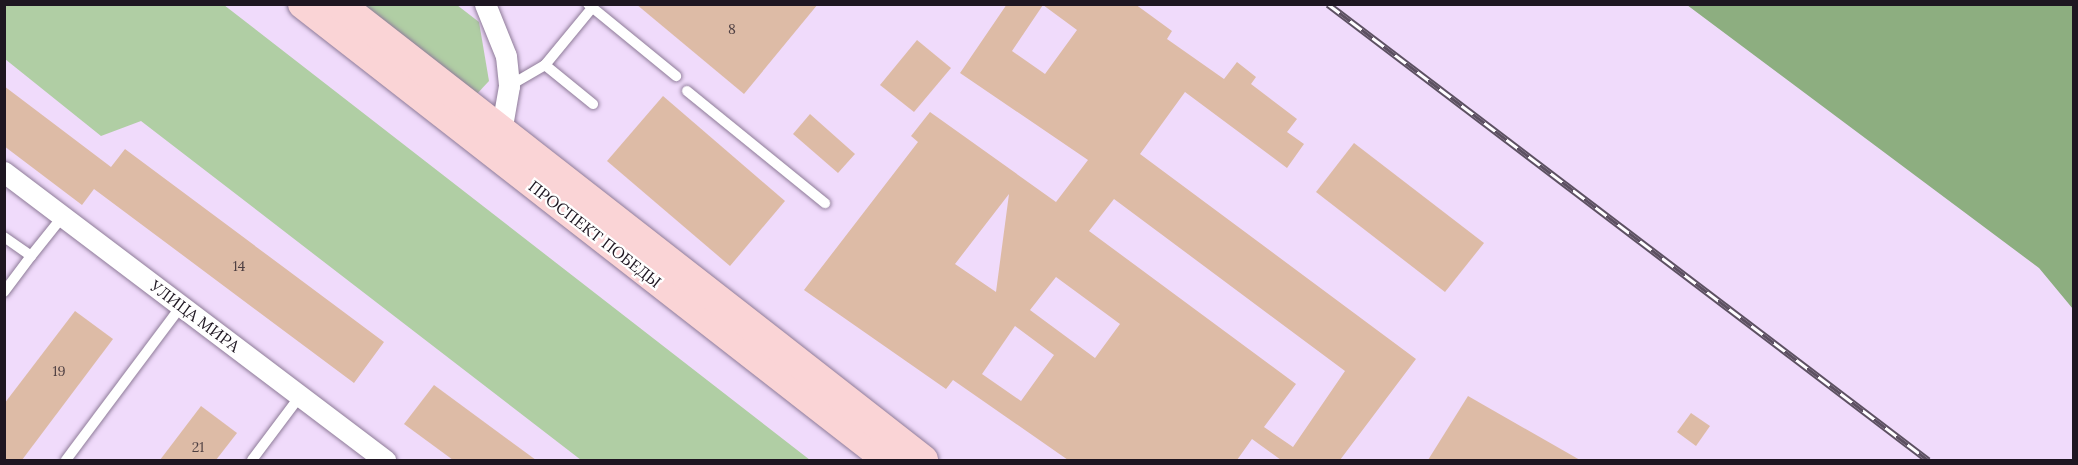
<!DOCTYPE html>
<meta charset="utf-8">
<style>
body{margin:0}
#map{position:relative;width:2078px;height:465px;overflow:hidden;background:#f0dbfb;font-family:Lora,serif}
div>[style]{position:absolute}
.green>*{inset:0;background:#b0cea4}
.forest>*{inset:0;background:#8dae80}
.building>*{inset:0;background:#ddbba6}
.roads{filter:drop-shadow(0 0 2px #8e7b98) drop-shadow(0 0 2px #8e7b98)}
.service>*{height:10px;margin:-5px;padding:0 5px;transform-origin:5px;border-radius:5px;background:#fff}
.minor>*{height:21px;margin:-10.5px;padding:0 10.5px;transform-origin:10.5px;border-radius:10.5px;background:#fff}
.secondary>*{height:30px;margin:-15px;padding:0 15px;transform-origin:15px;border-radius:15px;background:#fad4d6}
.rail>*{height:7px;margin-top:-3.5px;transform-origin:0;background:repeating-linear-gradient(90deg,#fff 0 14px,#5d5162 0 28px);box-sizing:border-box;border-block:2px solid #5d5162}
span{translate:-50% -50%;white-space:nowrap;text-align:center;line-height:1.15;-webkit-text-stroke:4.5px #fff;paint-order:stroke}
.number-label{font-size:14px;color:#4e3f42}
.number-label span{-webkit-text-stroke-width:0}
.street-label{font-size:16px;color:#1e1621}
.frame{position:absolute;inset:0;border:6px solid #1e1621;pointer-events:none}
</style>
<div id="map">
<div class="green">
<div style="clip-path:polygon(4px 5px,224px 5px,810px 460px,581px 460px,141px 121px,101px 136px,5px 59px)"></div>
<div style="clip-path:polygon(357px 5px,457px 5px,479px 22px,489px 81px,475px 96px)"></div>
</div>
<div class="forest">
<div style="clip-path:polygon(1687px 5px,2073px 5px,2073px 309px,2039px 268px)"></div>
</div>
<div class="building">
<div style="clip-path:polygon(636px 4px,818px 4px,744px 94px)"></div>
<div style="clip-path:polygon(evenodd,1007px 4px,1135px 4px,1172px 31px,1167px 39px,1224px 79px,1237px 62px,1256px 77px,1251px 84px,1297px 119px,1287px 132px,1304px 144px,1287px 168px,1185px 92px,1140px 154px,1416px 359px,1340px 460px,1281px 460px,1252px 439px,1237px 460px,1068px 460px,953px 380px,946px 389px,804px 290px,918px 142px,911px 136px,930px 112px,1056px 202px,1088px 160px,960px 73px,1007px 4px,1043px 5px,1077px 30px,1045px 74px,1012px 51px,1043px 5px,1007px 4px,1009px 194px,996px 292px,955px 264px,1009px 194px,1007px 4px,1114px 199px,1345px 371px,1293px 447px,1264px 427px,1296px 384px,1089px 231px,1114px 199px,1007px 4px,1056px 277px,1120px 324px,1095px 358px,1030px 310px,1056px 277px,1007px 4px,1015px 326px,1054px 355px,1021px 401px,982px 374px,1015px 326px)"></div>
<div style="clip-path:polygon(917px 40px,951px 68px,914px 112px,880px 85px)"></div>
<div style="clip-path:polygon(4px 86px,111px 167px,125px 149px,384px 342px,354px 383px,94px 189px,82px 205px,4px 146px)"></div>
<div style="clip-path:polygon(663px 96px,785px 201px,730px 266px,607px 161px)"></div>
<div style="clip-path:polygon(810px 114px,855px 154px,838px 173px,793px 134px)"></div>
<div style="clip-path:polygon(1354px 143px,1484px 243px,1445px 292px,1316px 192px)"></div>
<div style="clip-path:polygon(75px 311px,113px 339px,22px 460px,4px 460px,4px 404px)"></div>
<div style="clip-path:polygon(434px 385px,536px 460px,453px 460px,404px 424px)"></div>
<div style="clip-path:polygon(1468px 396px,1580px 460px,1428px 460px)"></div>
<div style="clip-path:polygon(201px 406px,237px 433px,216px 460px,160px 460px)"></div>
<div style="clip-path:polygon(1691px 413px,1710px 426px,1696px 446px,1677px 432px)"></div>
</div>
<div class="roads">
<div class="service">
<div style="left:588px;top:4px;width:114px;rotate:39.3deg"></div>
<div style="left:545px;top:65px;width:62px;rotate:39.1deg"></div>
<div style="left:509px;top:86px;width:42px;rotate:-30.3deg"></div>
<div style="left:545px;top:65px;width:74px;rotate:-50.5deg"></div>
<div style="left:687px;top:91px;width:178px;rotate:39.1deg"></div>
<div style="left:4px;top:237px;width:33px;rotate:35deg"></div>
<div style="left:31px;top:256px;width:45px;rotate:126.9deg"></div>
<div style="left:31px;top:256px;width:51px;rotate:-51.3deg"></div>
<div style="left:66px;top:460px;width:192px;rotate:-53.2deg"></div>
<div style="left:252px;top:460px;width:80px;rotate:-53.1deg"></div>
</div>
<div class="minor">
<div style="left:485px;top:4px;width:56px;rotate:68deg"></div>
<div style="left:506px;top:56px;width:30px;rotate:84deg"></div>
<div style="left:509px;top:86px;width:47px;rotate:99.9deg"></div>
<div style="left:4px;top:172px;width:478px;rotate:37.1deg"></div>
</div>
<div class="secondary">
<div style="left:303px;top:4px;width:742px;rotate:37.94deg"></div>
<div style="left:339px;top:4px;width:741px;rotate:37.98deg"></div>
</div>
</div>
<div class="rail">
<div style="left:1328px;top:4px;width:754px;rotate:37.23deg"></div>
</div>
<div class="number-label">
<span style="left:732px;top:29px">8</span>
<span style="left:239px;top:266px">14</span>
<span style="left:59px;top:371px">19</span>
<span style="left:198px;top:447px">21</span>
</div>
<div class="street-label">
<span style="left:595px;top:234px;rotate:38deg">ПРОСПЕКТ ПОБЕДЫ</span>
<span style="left:195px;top:316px;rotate:37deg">УЛИЦА МИРА</span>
</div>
<div class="frame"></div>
</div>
